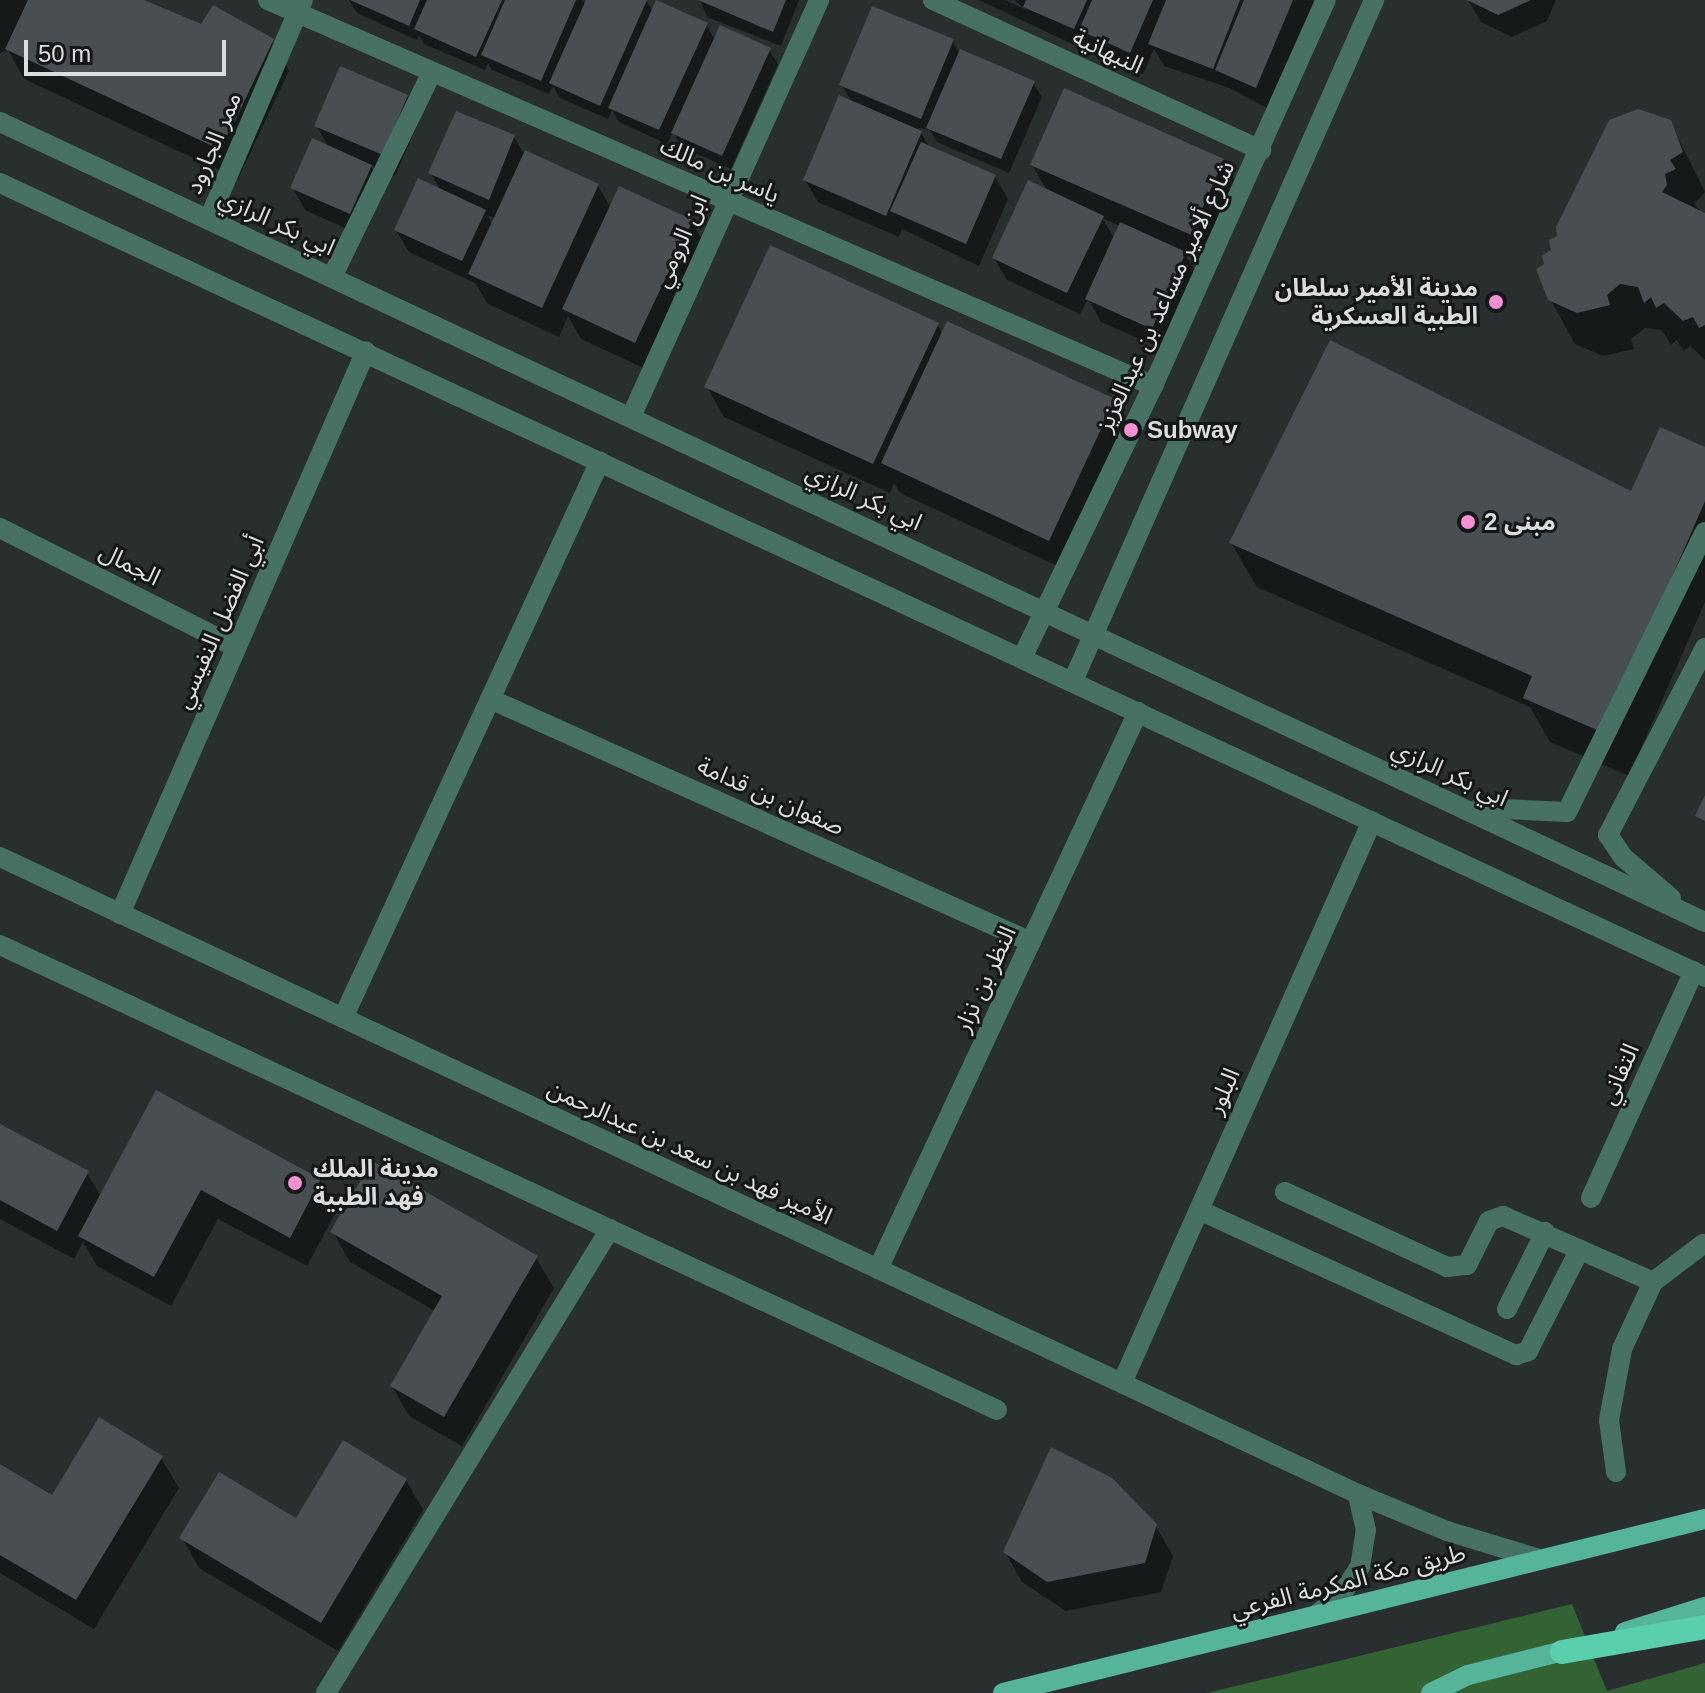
<!DOCTYPE html>
<meta charset="utf-8">
<style>
body{margin:0}
#map{position:relative;width:1705px;height:1693px;overflow:hidden;background:#292f2f;font-family:Arial,"Noto Sans Arabic",sans-serif}
div>[style]{position:absolute}
.green>*{inset:0;background:#336334}
.shadow>*{inset:0;background:#0007}
.building>*{inset:0;background:#484e51}
.minor>*{height:20px;margin:-10px;padding:0 10px;transform-origin:10px;border-radius:10px;background:#477164}
.major>*{height:20px;margin:-10px;padding:0 10px;transform-origin:10px;border-radius:10px;background:#55b499}
.highway>*{height:24px;margin:-12px;padding:0 12px;transform-origin:12px;border-radius:12px;background:#59cfae}
.dots>*{width:22px;height:22px;translate:-50% -50%;box-sizing:border-box;border:4px solid #141617;border-radius:50%}
span{translate:-50% -50%;white-space:nowrap;text-align:center;line-height:1.15;-webkit-text-stroke:6px #141617;paint-order:stroke}
.street-label{font-size:24px;color:#dadedf}
.poi-label{font-size:24px;color:#dadedf;font-weight:700}
.right{translate:-100% -50%;text-align:right}
.left{translate:0 -50%;text-align:left}
.scale{position:absolute;left:24px;top:40px;width:202px;height:36px;box-sizing:border-box;border:4px solid #dadedf;border-top:0;padding-left:10px;font-size:24px;line-height:28px;white-space:nowrap;color:#dadedf;-webkit-text-stroke:6px #141617;paint-order:stroke}
</style>
<div id="map">
<div class="green">
<div style="clip-path:polygon(1572px 1604px,1607px 1691px,1705px 1663px,1705px 1693px,1207px 1693px)"></div>
</div>
<div class="shadow">
<div style="clip-path:polygon(0 0,139px 0,202px 27px,272px 41px,289px 71px,238px 179px,24px 79px,8px 50px,0 53px)"></div>
<div style="clip-path:polygon(349px 0,582px 0,586px 6px,589px 0,646px 0,653px 12px,706px 24px,715px 40px,769px 50px,778px 64px,731px 169px,682px 147px,673px 132px,667px 144px,619px 122px,612px 110px,608px 119px,560px 98px,553px 86px,549px 94px,492px 70px,488px 63px,485px 70px,424px 44px,419px 35px,417px 40px,357px 13px)"></div>
<div style="clip-path:polygon(700px 0,799px 0,781px 46px,707px 17px)"></div>
<div style="clip-path:polygon(979px 0,1005px 0,1027px 10px,1014px 0,1315px 0,1269px 109px,1227px 87px,1164px 66px,1154px 49px,1143px 74px,1094px 53px,1089px 45px,1087px 51px)"></div>
<div style="clip-path:polygon(1468px 0,1556px 0,1547px 21px,1512px 37px,1481px 22px)"></div>
<div style="clip-path:polygon(952px 40px,960px 54px,1033px 83px,1042px 97px,1009px 173px,937px 142px,930px 130px,918px 128px,930px 148px,995px 177px,1008px 199px,979px 266px,902px 229px,899px 237px,818px 202px,805px 180px,852px 103px,842px 85px)"></div>
<div style="clip-path:polygon(407px 97px,420px 119px,395px 176px,370px 165px,384px 189px,363px 236px,305px 210px,292px 187px,329px 148px,316px 125px)"></div>
<div style="clip-path:polygon(1670px 122px,1705px 192px,1694px 204px,1705px 215px,1705px 360px,1690px 346px,1683px 351px,1677px 340px,1671px 345px,1662px 330px,1645px 328px,1631px 339px,1634px 349px,1603px 356px,1575px 344px,1550px 299px,1547px 265px,1559px 237px)"></div>
<div style="clip-path:polygon(evenodd,514px 137px,525px 156px,598px 186px,611px 208px,691px 221px,709px 251px,652px 372px,581px 339px,568px 316px,559px 337px,488px 304px,475px 283px,409px 252px,396px 230px,441px 191px,431px 173px,514px 137px,487px 215px,496px 219px,493px 225px,487px 215px)"></div>
<div style="clip-path:polygon(evenodd,1223px 160px,1240px 190px,1212px 266px,1185px 254px,1198px 276px,1165px 350px,1101px 322px,1088px 299px,1080px 314px,1007px 280px,994px 258px,1048px 192px,1032px 165px,1223px 160px,1102px 218px,1120px 226px,1115px 239px,1102px 218px)"></div>
<div style="clip-path:polygon(937px 324px,943px 334px,1113px 401px,1131px 431px,1066px 570px,900px 493px,894px 483px,890px 493px,724px 417px,707px 387px)"></div>
<div style="clip-path:polygon(1705px 449px,1705px 602px,1629px 776px,1550px 742px,1530px 707px,1257px 587px,1231px 543px,1632px 494px)"></div>
<div style="clip-path:polygon(0 1126px,87px 1173px,101px 1197px,320px 1180px,337px 1210px,307px 1266px,218px 1219px,171px 1306px,97px 1266px,83px 1242px,74px 1259px,0 1219px)"></div>
<div style="clip-path:polygon(333px 1232px,536px 1258px,554px 1288px,462px 1446px,409px 1416px,392px 1386px,435px 1311px,350px 1262px)"></div>
<div style="clip-path:polygon(161px 1458px,179px 1488px,94px 1629px,0 1573px,0 1467px,52px 1498px)"></div>
<div style="clip-path:polygon(406px 1480px,423px 1510px,338px 1651px,199px 1568px,182px 1538px,297px 1521px)"></div>
<div style="clip-path:polygon(1155px 1525px,1173px 1556px,1161px 1592px,1066px 1611px,1022px 1582px,1005px 1552px)"></div>
</div>
<div class="building">
<div style="clip-path:polygon(28px 0,144px 0,201px 24px,213px 5px,274px 39px,221px 150px,5px 49px)"></div>
<div style="clip-path:polygon(350px 0,420px 0,409px 26px)"></div>
<div style="clip-path:polygon(427px 0,502px 0,476px 57px,414px 29px)"></div>
<div style="clip-path:polygon(505px 0,576px 0,541px 81px,481px 55px)"></div>
<div style="clip-path:polygon(586px 0,647px 0,600px 106px,549px 83px)"></div>
<div style="clip-path:polygon(656px 0,708px 23px,659px 130px,608px 108px)"></div>
<div style="clip-path:polygon(698px 0,786px 0,773px 32px)"></div>
<div style="clip-path:polygon(1026px 0,1087px 0,1074px 29px,1023px 7px)"></div>
<div style="clip-path:polygon(1092px 0,1153px 0,1130px 53px,1079px 30px)"></div>
<div style="clip-path:polygon(1166px 0,1240px 0,1213px 69px,1148px 44px)"></div>
<div style="clip-path:polygon(1244px 0,1293px 0,1256px 88px,1215px 70px)"></div>
<div style="clip-path:polygon(1467px 0,1531px 0,1498px 15px)"></div>
<div style="clip-path:polygon(872px 6px,954px 39px,921px 119px,839px 85px)"></div>
<div style="clip-path:polygon(720px 25px,771px 48px,722px 156px,671px 133px)"></div>
<div style="clip-path:polygon(960px 49px,1035px 81px,1001px 159px,926px 128px)"></div>
<div style="clip-path:polygon(340px 66px,408px 95px,383px 155px,314px 126px)"></div>
<div style="clip-path:polygon(1064px 88px,1224px 159px,1198px 218px,1196px 237px,1030px 165px)"></div>
<div style="clip-path:polygon(839px 95px,922px 131px,886px 216px,803px 180px)"></div>
<div style="clip-path:polygon(1638px 109px,1671px 120px,1683px 152px,1670px 160px,1676px 169px,1665px 174px,1667px 185px,1662px 192px,1705px 213px,1705px 325px,1699px 328px,1693px 317px,1683px 321px,1664px 303px,1656px 308px,1651px 297px,1644px 303px,1638px 287px,1620px 284px,1607px 295px,1610px 305px,1577px 313px,1548px 300px,1536px 269px,1544px 264px,1542px 255px,1551px 250px,1549px 240px,1557px 236px,1556px 227px,1609px 120px)"></div>
<div style="clip-path:polygon(456px 111px,515px 135px,489px 200px,428px 173px)"></div>
<div style="clip-path:polygon(312px 138px,372px 165px,350px 214px,290px 188px)"></div>
<div style="clip-path:polygon(921px 142px,996px 175px,966px 244px,890px 211px)"></div>
<div style="clip-path:polygon(525px 150px,599px 184px,542px 308px,468px 274px)"></div>
<div style="clip-path:polygon(418px 178px,486px 210px,462px 261px,394px 230px)"></div>
<div style="clip-path:polygon(1028px 180px,1104px 216px,1067px 293px,992px 258px)"></div>
<div style="clip-path:polygon(619px 186px,693px 220px,635px 343px,562px 309px)"></div>
<div style="clip-path:polygon(1120px 222px,1186px 252px,1152px 329px,1085px 299px)"></div>
<div style="clip-path:polygon(770px 245px,939px 323px,873px 464px,704px 387px)"></div>
<div style="clip-path:polygon(947px 321px,1115px 399px,1049px 541px,881px 463px)"></div>
<div style="clip-path:polygon(1330px 340px,1631px 491px,1660px 427px,1705px 447px,1705px 501px,1604px 733px,1523px 698px,1532px 676px,1229px 543px)"></div>
<div style="clip-path:polygon(1705px 795px,1705px 821px,1695px 816px)"></div>
<div style="clip-path:polygon(156px 1090px,321px 1179px,290px 1238px,201px 1190px,154px 1277px,78px 1236px)"></div>
<div style="clip-path:polygon(0 1124px,89px 1171px,57px 1231px,0 1200px)"></div>
<div style="clip-path:polygon(372px 1161px,538px 1256px,444px 1417px,390px 1386px,442px 1296px,330px 1232px)"></div>
<div style="clip-path:polygon(99px 1417px,163px 1456px,76px 1600px,0 1555px,0 1464px,52px 1495px)"></div>
<div style="clip-path:polygon(343px 1440px,407px 1479px,321px 1623px,179px 1538px,219px 1472px,296px 1518px)"></div>
<div style="clip-path:polygon(1051px 1447px,1112px 1478px,1157px 1524px,1145px 1563px,1047px 1582px,1003px 1552px)"></div>
</div>
<div class="minor">
<div style="left:268px;top:0;width:966px;rotate:23.56deg"></div>
<div style="left:933px;top:0;width:361px;rotate:24.6deg"></div>
<div style="left:0;top:122px;width:1883px;rotate:25.14deg"></div>
<div style="left:0;top:183px;width:1881px;rotate:24.97deg"></div>
<div style="left:209px;top:219px;width:238px;rotate:-66.8deg"></div>
<div style="left:332px;top:277px;width:228px;rotate:-64deg"></div>
<div style="left:631px;top:417px;width:457px;rotate:-65.7deg"></div>
<div style="left:0;top:528px;width:264px;rotate:26.8deg"></div>
<div style="left:1022px;top:658px;width:302px;rotate:-64.3deg"></div>
<div style="left:1153px;top:386px;width:423px;rotate:-65.9deg"></div>
<div style="left:1073px;top:681px;width:745px;rotate:-66.15deg"></div>
<div style="left:490px;top:699px;width:593px;rotate:24.19deg"></div>
<div style="left:1480px;top:808px;width:87px;rotate:2.6deg"></div>
<div style="left:1567px;top:812px;width:312px;rotate:-63.8deg"></div>
<div style="left:0;top:857px;width:1500px;rotate:25.13deg"></div>
<div style="left:1358px;top:1494px;width:96px;rotate:22.6deg"></div>
<div style="left:1447px;top:1531px;width:96px;rotate:16.9deg"></div>
<div style="left:1671px;top:898px;width:63px;rotate:-139.5deg"></div>
<div style="left:1623px;top:857px;width:27px;rotate:-124deg"></div>
<div style="left:1608px;top:835px;width:211px;rotate:-62.6deg"></div>
<div style="left:120px;top:914px;width:614px;rotate:-66.4deg"></div>
<div style="left:0;top:945px;width:1100px;rotate:25deg"></div>
<div style="left:343px;top:1018px;width:613px;rotate:-65.23deg"></div>
<div style="left:1285px;top:1192px;width:179px;rotate:24.8deg"></div>
<div style="left:1447px;top:1267px;width:20px;rotate:-6deg"></div>
<div style="left:1467px;top:1265px;width:49px;rotate:-63.4deg"></div>
<div style="left:1489px;top:1221px;width:15px;rotate:-20deg"></div>
<div style="left:1503px;top:1216px;width:164px;rotate:23.7deg"></div>
<div style="left:1591px;top:1198px;width:249px;rotate:-65.6deg"></div>
<div style="left:1199px;top:1210px;width:349px;rotate:24.6deg"></div>
<div style="left:1516px;top:1355px;width:13px;rotate:-18deg"></div>
<div style="left:1528px;top:1351px;width:114px;rotate:-63deg"></div>
<div style="left:878px;top:1269px;width:615px;rotate:-64.98deg"></div>
<div style="left:1507px;top:1309px;width:86px;rotate:-63.7deg"></div>
<div style="left:1122px;top:1383px;width:615px;rotate:-66.02deg"></div>
<div style="left:1616px;top:1472px;width:52px;rotate:-97.7deg"></div>
<div style="left:1609px;top:1420px;width:72px;rotate:-79.6deg"></div>
<div style="left:1622px;top:1349px;width:74px;rotate:-65.2deg"></div>
<div style="left:1653px;top:1282px;width:63px;rotate:-37.2deg"></div>
<div style="left:1317px;top:1614px;width:27px;rotate:-36deg"></div>
<div style="left:1339px;top:1598px;width:37px;rotate:-56deg"></div>
<div style="left:1360px;top:1567px;width:37px;rotate:-81deg"></div>
<div style="left:1366px;top:1530px;width:37px;rotate:-103deg"></div>
<div style="left:326px;top:1693px;width:544px;rotate:-58.53deg"></div>
</div>
<div class="major">
<div style="left:1625px;top:1632px;width:84px;rotate:-17.4deg"></div>
<div style="left:1003px;top:1693px;width:723px;rotate:-13.92deg"></div>
<div style="left:1431px;top:1693px;width:41px;rotate:-25.9deg"></div>
<div style="left:1468px;top:1675px;width:110px;rotate:-14.2deg"></div>
</div>
<div class="highway">
<div style="left:1562px;top:1652px;width:145px;rotate:-9.9deg"></div>
</div>
<div class="dots">
<div style="left:1496px;top:302px;background:#f491d4"></div>
<div style="left:1131px;top:430px;background:#f491d4"></div>
<div style="left:1468px;top:522px;background:#f491d4"></div>
<div style="left:295px;top:1183px;background:#f491d4"></div>
</div>
<div class="street-label">
<span style="left:1108px;top:51px;rotate:25deg">النبهانية</span>
<span style="left:213px;top:143px;rotate:-67deg">ممر الجارود</span>
<span style="left:720px;top:170px;rotate:24deg">ياسر بن مالك</span>
<span style="left:277px;top:222px;rotate:25deg">ابي بكر الرازي</span>
<span style="left:680px;top:241px;rotate:-66deg">ابن الرومي</span>
<span style="left:1165px;top:296px;rotate:-65deg">شارع ألامير مساعد بن عبدالعزيز</span>
<span style="left:864px;top:497px;rotate:25deg">ابي بكر الرازي</span>
<span style="left:130px;top:564px;rotate:27deg">الجمال</span>
<span style="left:219px;top:622px;rotate:-66deg">أبي الفضل النفيسي</span>
<span style="left:1450px;top:773px;rotate:25deg">ابي بكر الرازي</span>
<span style="left:771px;top:796px;rotate:24deg">صفوان بن قدامة</span>
<span style="left:985px;top:979px;rotate:-65deg">النظر بن نزار</span>
<span style="left:1619px;top:1074px;rotate:-66deg">التفاني</span>
<span style="left:1223px;top:1091px;rotate:-66deg">البلور</span>
<span style="left:690px;top:1152px;rotate:25deg">الأمير فهد بن سعد بن عبدالرحمن</span>
<span style="left:1348px;top:1581px;rotate:-14deg">طريق مكة المكرمة الفرعي</span>
</div>
<div class="poi-label">
<span class="right" style="left:1478px;top:302px">مدينة الأمير سلطان<br>الطبية العسكرية</span>
<span class="left" style="left:1147px;top:430px">Subway</span>
<span class="left" style="left:1484px;top:522px">مبنى 2</span>
<span class="left" style="left:313px;top:1183px">مدينة الملك<br>فهد الطبية</span>
</div>
<div class="scale">50 m</div>
</div>
